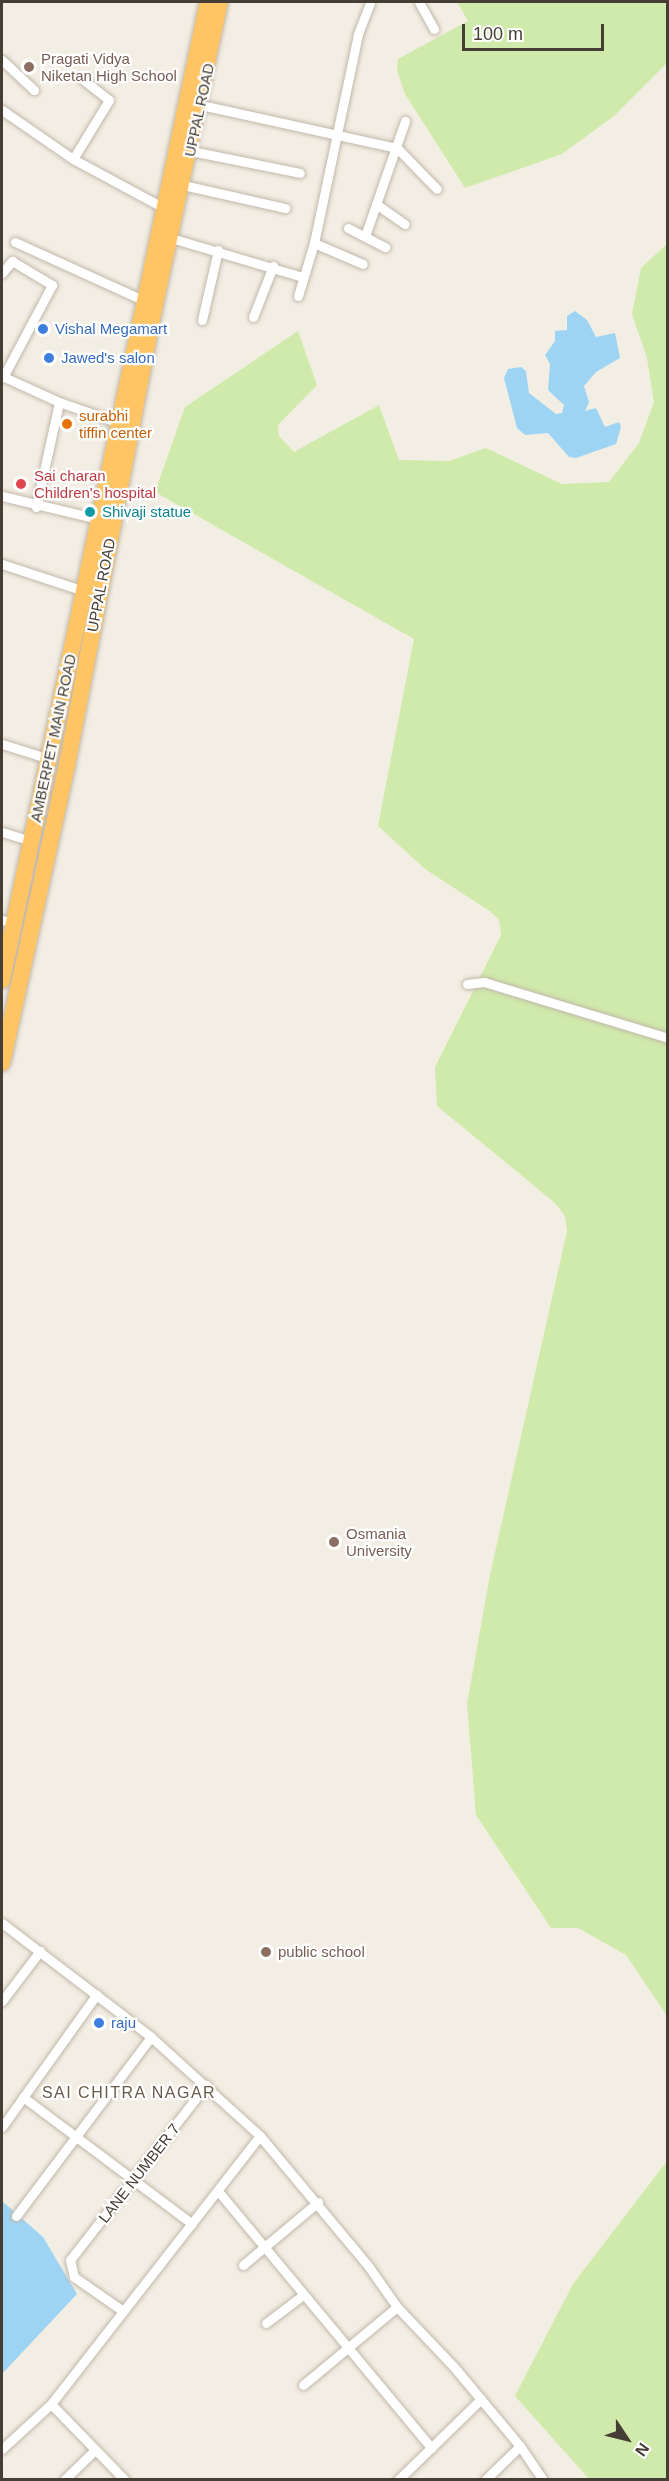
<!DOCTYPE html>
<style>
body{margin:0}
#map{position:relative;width:669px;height:2481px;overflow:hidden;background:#f3eee4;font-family:Arial,sans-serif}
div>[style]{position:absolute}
.green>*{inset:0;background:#d0eaab}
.water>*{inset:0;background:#9dd4f4}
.roads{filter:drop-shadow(0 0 2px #c2b8aa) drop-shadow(0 0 2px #c2b8aa)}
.street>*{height:9px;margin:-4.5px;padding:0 4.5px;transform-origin:4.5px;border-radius:4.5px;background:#fff}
.highway>*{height:16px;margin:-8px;padding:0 8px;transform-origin:8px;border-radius:8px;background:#ffc464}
.dots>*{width:16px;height:16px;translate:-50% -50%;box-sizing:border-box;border:3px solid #fff;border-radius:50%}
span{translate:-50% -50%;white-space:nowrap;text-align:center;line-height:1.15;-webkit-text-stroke:4.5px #fff;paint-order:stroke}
.education-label{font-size:15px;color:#785e54}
.left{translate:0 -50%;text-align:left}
.street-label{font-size:15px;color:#463e34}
.shop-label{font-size:15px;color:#366cbe}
.food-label{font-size:15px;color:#c56008}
.health-label{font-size:15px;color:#be3a42}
.culture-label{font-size:15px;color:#0d838f}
.neighbourhood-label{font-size:16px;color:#695b4b;letter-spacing:1.5px}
.frame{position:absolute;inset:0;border:3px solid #463e34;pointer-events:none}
.north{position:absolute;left:597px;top:2409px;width:60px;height:60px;-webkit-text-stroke:4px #fff;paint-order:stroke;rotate:125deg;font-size:16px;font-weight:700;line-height:24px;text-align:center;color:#463e34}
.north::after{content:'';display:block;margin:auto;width:21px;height:27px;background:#463e34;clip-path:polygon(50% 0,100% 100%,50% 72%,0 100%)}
.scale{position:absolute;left:462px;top:24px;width:142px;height:27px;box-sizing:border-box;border:3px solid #463e34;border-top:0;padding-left:8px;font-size:18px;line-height:21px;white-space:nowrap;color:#463e34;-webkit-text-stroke:4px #fff;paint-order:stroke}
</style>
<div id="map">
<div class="green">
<div style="clip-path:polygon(457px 2px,667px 2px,667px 63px,614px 116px,562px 154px,465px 188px,405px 94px,397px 70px,398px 59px,468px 21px)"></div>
<div style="clip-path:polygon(667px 244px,667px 2016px,626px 1955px,578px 1928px,551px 1928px,476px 1815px,467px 1704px,490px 1575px,567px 1231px,565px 1216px,555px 1203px,437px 1106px,435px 1067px,501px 935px,499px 920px,491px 912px,425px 869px,378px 826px,414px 639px,155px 492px,185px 407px,298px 331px,317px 385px,278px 425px,279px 436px,294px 452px,379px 405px,399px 460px,449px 461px,486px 448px,562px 484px,609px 482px,639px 443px,654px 402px,647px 358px,632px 314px,641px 268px)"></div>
<div style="clip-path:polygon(667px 2161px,667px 2479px,589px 2479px,515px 2396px,573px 2284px)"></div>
</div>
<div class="water">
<div style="clip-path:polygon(575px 311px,587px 320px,596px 337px,615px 333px,620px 358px,596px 372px,584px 386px,589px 402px,585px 411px,596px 408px,605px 427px,619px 422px,621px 427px,616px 444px,576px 458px,569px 457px,548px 433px,525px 435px,517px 428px,504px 378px,508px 369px,521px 367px,526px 371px,529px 393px,556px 414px,562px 413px,564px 405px,548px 390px,550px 364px,545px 355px,555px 341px,555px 331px,567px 330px,567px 316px)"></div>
<div style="clip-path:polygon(2px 2201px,43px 2237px,77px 2294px,2px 2374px)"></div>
</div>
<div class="roads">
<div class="street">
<div style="left:419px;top:2px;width:31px;rotate:61deg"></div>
<div style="left:2px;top:60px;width:44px;rotate:43.2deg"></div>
<div style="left:201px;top:105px;width:201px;rotate:12.4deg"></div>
<div style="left:397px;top:148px;width:57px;rotate:45.7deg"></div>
<div style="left:2px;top:110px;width:86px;rotate:34.6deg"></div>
<div style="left:73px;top:159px;width:106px;rotate:28.3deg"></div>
<div style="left:191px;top:151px;width:111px;rotate:11.4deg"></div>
<div style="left:73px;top:159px;width:69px;rotate:-58.6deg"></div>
<div style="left:109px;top:100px;width:34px;rotate:-142deg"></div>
<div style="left:183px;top:185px;width:105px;rotate:12.7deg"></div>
<div style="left:376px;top:204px;width:35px;rotate:35deg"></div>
<div style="left:348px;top:228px;width:42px;rotate:27.2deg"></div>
<div style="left:365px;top:236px;width:122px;rotate:-70.8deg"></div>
<div style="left:171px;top:238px;width:138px;rotate:16.5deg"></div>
<div style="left:15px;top:242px;width:143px;rotate:24.4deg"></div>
<div style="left:314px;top:243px;width:53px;rotate:23.2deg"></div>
<div style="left:2px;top:273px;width:16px;rotate:-50deg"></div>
<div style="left:12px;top:261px;width:47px;rotate:31deg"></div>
<div style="left:52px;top:285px;width:104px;rotate:118deg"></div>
<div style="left:298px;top:296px;width:55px;rotate:-73.2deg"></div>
<div style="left:314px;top:243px;width:214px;rotate:-78.1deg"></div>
<div style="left:358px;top:34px;width:34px;rotate:-69deg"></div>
<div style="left:253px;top:317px;width:55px;rotate:-68.6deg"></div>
<div style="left:202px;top:320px;width:72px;rotate:-77.1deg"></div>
<div style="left:2px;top:376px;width:63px;rotate:24.5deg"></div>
<div style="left:59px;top:402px;width:67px;rotate:19.2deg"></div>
<div style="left:2px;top:496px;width:104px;rotate:13.4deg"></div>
<div style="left:36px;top:507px;width:107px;rotate:-77.6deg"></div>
<div style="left:2px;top:564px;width:86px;rotate:18.2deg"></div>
<div style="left:2px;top:744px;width:50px;rotate:17.4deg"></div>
<div style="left:2px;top:832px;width:30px;rotate:17deg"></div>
<div style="left:2px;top:920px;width:11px;rotate:15deg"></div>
<div style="left:467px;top:984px;width:17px;rotate:-7deg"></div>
<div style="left:484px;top:982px;width:192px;rotate:16.9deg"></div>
<div style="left:2px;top:1923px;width:188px;rotate:37.4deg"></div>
<div style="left:151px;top:2037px;width:147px;rotate:42.2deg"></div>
<div style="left:260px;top:2136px;width:170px;rotate:50.2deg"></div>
<div style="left:369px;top:2267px;width:49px;rotate:55deg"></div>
<div style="left:397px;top:2307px;width:83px;rotate:46.5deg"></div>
<div style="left:454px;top:2367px;width:103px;rotate:50.1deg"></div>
<div style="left:520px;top:2446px;width:41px;rotate:55.9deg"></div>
<div style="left:2px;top:2001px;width:63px;rotate:-52.8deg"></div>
<div style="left:23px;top:2097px;width:211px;rotate:36.9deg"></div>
<div style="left:2px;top:2127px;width:163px;rotate:-54.5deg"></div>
<div style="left:218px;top:2191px;width:334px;rotate:50.3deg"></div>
<div style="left:16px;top:2216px;width:224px;rotate:-53deg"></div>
<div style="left:243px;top:2265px;width:98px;rotate:-40deg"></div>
<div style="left:123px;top:2311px;width:60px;rotate:-145.2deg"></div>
<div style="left:74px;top:2277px;width:17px;rotate:-103deg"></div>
<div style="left:70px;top:2260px;width:222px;rotate:-52.1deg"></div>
<div style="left:266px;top:2323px;width:46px;rotate:-37.1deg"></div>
<div style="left:303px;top:2385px;width:122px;rotate:-39.7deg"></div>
<div style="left:51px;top:2404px;width:106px;rotate:45.8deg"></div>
<div style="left:2px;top:2449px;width:67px;rotate:-42.6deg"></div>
<div style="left:51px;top:2404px;width:340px;rotate:-52.1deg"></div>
<div style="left:64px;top:2480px;width:43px;rotate:-44.1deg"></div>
<div style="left:398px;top:2480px;width:116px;rotate:-44.3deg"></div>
<div style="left:485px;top:2480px;width:49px;rotate:-44.2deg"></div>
</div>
<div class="highway">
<div style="left:2px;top:980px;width:999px;rotate:-78.11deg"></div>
<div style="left:2px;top:1063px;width:305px;rotate:-77.7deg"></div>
<div style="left:67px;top:765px;width:464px;rotate:-79.2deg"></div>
<div style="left:154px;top:309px;width:314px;rotate:-77.9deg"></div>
</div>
</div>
<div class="dots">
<div style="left:29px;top:67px;background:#8d6e63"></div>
<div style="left:43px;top:329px;background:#3f7fe0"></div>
<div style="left:49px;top:358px;background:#3f7fe0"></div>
<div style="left:67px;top:424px;background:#e8710a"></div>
<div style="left:21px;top:484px;background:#e0444e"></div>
<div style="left:90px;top:512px;background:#0f9aa8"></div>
<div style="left:334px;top:1542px;background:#8d6e63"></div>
<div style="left:266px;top:1952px;background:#8d6e63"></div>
<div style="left:99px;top:2023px;background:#3f7fe0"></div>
</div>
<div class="education-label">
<span class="left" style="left:41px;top:67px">Pragati Vidya<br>Niketan High School</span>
<span class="left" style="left:346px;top:1542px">Osmania<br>University</span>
<span class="left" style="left:278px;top:1952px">public school</span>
</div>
<div class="street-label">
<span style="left:199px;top:110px;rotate:-78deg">UPPAL ROAD</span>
<span style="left:101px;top:585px;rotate:-79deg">UPPAL ROAD</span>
<span style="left:53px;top:738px;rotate:-78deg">AMBERPET MAIN ROAD</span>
<span style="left:139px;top:2173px;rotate:-52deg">LANE NUMBER 7</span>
</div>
<div class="shop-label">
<span class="left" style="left:55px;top:329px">Vishal Megamart</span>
<span class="left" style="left:61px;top:358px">Jawed's salon</span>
<span class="left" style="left:111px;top:2023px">raju</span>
</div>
<div class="food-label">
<span class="left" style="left:79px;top:424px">surabhi<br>tiffin center</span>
</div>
<div class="health-label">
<span class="left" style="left:34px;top:484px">Sai charan<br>Children's hospital</span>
</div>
<div class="culture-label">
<span class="left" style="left:102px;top:512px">Shivaji statue</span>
</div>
<div class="neighbourhood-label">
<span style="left:129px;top:2093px">SAI CHITRA NAGAR</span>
</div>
<div class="frame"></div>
<div class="north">N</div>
<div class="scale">100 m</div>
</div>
